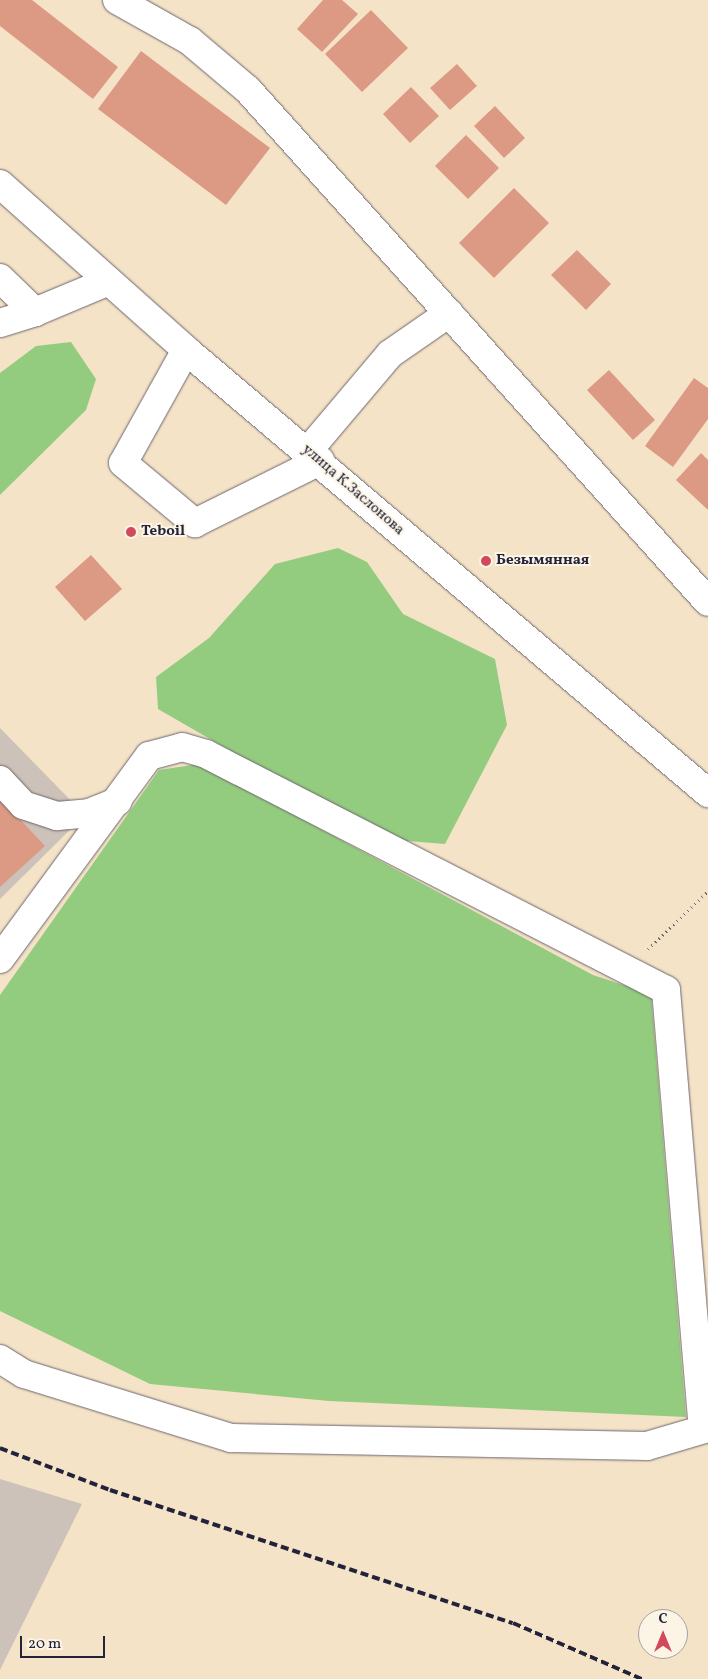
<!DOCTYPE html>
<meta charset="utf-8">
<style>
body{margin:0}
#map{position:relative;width:708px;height:1679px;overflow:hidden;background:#f5e3c8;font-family:Vollkorn,serif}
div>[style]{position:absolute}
.industrial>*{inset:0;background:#ccc2b9}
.green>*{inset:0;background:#94cc7f}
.building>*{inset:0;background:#dc9983}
.path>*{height:3px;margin-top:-1.5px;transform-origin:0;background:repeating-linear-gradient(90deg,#6c666c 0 1px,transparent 0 5px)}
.roads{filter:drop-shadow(0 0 1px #6c666c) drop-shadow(0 0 1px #6c666c)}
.minor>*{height:28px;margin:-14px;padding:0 14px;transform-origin:14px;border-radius:14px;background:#fff}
.rail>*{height:4px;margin-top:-2px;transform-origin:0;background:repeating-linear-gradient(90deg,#22223b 0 8px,transparent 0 12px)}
.dots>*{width:14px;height:14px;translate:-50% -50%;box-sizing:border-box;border:2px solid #fcf5e5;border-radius:50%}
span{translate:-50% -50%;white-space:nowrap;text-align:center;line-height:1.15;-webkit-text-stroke:4px #fcf5e5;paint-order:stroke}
.street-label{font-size:15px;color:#22223b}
.poi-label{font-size:15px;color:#22223b;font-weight:700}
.left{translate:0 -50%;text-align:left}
.north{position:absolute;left:638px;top:1609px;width:50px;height:50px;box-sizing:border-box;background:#fcf5e5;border:1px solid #a5a1a1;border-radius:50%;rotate:0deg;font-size:14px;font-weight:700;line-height:20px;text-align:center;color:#22223b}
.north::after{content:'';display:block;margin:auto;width:18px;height:22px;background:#d1495b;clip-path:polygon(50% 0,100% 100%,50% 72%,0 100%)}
.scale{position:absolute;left:20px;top:1636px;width:85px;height:22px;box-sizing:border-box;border:2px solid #22223b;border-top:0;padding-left:6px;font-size:15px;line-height:18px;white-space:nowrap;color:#22223b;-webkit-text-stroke:4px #fcf5e5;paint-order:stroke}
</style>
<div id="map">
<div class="industrial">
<div style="clip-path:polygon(0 728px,85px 815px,0 899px)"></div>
<div style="clip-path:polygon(0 1479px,82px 1504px,0 1670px)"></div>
</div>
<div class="green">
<div style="clip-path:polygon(71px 342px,96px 379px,86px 410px,0 495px,0 373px,36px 346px)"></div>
<div style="clip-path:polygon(338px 548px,367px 562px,403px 614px,495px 659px,507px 725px,445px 844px,383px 839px,158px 709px,156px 677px,209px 638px,275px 564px)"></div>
<div style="clip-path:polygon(199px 764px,593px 975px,651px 994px,686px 1417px,329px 1401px,150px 1384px,0 1311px,0 995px,159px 770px)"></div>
</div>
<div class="building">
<div style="clip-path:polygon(0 0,32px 0,118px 67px,93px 99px,0 26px)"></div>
<div style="clip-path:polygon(323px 0,342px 0,358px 14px,322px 52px,297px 29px)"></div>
<div style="clip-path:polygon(371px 10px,408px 48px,362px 92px,325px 54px)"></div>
<div style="clip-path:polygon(141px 51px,270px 148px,226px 205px,98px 109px)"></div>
<div style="clip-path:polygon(457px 64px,477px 86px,450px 110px,430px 88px)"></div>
<div style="clip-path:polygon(411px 87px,439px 116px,410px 143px,383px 114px)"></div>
<div style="clip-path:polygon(495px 106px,525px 138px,504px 158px,474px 126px)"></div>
<div style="clip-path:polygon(466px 135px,499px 168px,468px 199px,435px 166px)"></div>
<div style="clip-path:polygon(514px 188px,549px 223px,494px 278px,459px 243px)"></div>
<div style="clip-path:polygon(577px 250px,611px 284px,586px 310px,551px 275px)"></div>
<div style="clip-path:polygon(609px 370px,655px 420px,633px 440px,587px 390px)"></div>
<div style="clip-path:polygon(694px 378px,708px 388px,708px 419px,673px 467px,645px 446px)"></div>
<div style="clip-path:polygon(701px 453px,708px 460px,708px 510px,676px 480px)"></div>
<div style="clip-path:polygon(91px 555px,122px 589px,85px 621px,55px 587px)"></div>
<div style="clip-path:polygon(0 798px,45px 846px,0 887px)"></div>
</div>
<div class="path">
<div style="left:648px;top:949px;width:83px;rotate:-44deg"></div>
</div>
<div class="roads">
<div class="minor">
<div style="left:117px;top:0;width:84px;rotate:29.3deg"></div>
<div style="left:190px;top:41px;width:76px;rotate:40.2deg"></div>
<div style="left:248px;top:90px;width:688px;rotate:48.06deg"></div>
<div style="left:0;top:184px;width:249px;rotate:41.7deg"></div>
<div style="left:186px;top:350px;width:685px;rotate:40.32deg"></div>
<div style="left:0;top:278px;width:49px;rotate:44.2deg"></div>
<div style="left:35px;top:312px;width:80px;rotate:-22.7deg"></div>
<div style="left:0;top:323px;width:37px;rotate:-17deg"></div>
<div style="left:186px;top:350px;width:129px;rotate:119.1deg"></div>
<div style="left:123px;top:463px;width:94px;rotate:39.8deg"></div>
<div style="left:195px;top:523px;width:140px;rotate:-26.4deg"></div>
<div style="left:308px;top:451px;width:127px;rotate:-49.8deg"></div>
<div style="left:390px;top:354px;width:72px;rotate:-34.8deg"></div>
<div style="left:0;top:780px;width:34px;rotate:47deg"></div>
<div style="left:23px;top:805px;width:36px;rotate:18deg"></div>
<div style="left:57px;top:816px;width:32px;rotate:-5deg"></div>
<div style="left:89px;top:813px;width:31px;rotate:-22deg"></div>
<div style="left:0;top:959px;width:252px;rotate:-53.7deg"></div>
<div style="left:149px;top:756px;width:34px;rotate:-15deg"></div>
<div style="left:182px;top:747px;width:25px;rotate:16deg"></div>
<div style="left:206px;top:754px;width:517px;rotate:27.16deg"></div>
<div style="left:666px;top:990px;width:440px;rotate:85.2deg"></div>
<div style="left:0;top:1359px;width:28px;rotate:32deg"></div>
<div style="left:24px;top:1374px;width:217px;rotate:17.2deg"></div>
<div style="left:231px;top:1438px;width:416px;rotate:1.1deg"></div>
<div style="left:647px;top:1446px;width:64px;rotate:-16.4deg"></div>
</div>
</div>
<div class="rail">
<div style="left:0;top:1448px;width:118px;rotate:20.9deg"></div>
<div style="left:110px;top:1490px;width:424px;rotate:18.3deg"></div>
<div style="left:513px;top:1623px;width:141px;rotate:23.5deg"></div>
</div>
<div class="dots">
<div style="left:131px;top:532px;background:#d1495b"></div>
<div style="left:486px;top:561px;background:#d1495b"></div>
</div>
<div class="street-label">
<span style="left:353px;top:490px;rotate:41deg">улица К.Заслонова</span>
</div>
<div class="poi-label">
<span class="left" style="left:141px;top:532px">Teboil</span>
<span class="left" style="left:496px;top:561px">Безымянная</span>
</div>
<div class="north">С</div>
<div class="scale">20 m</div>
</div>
